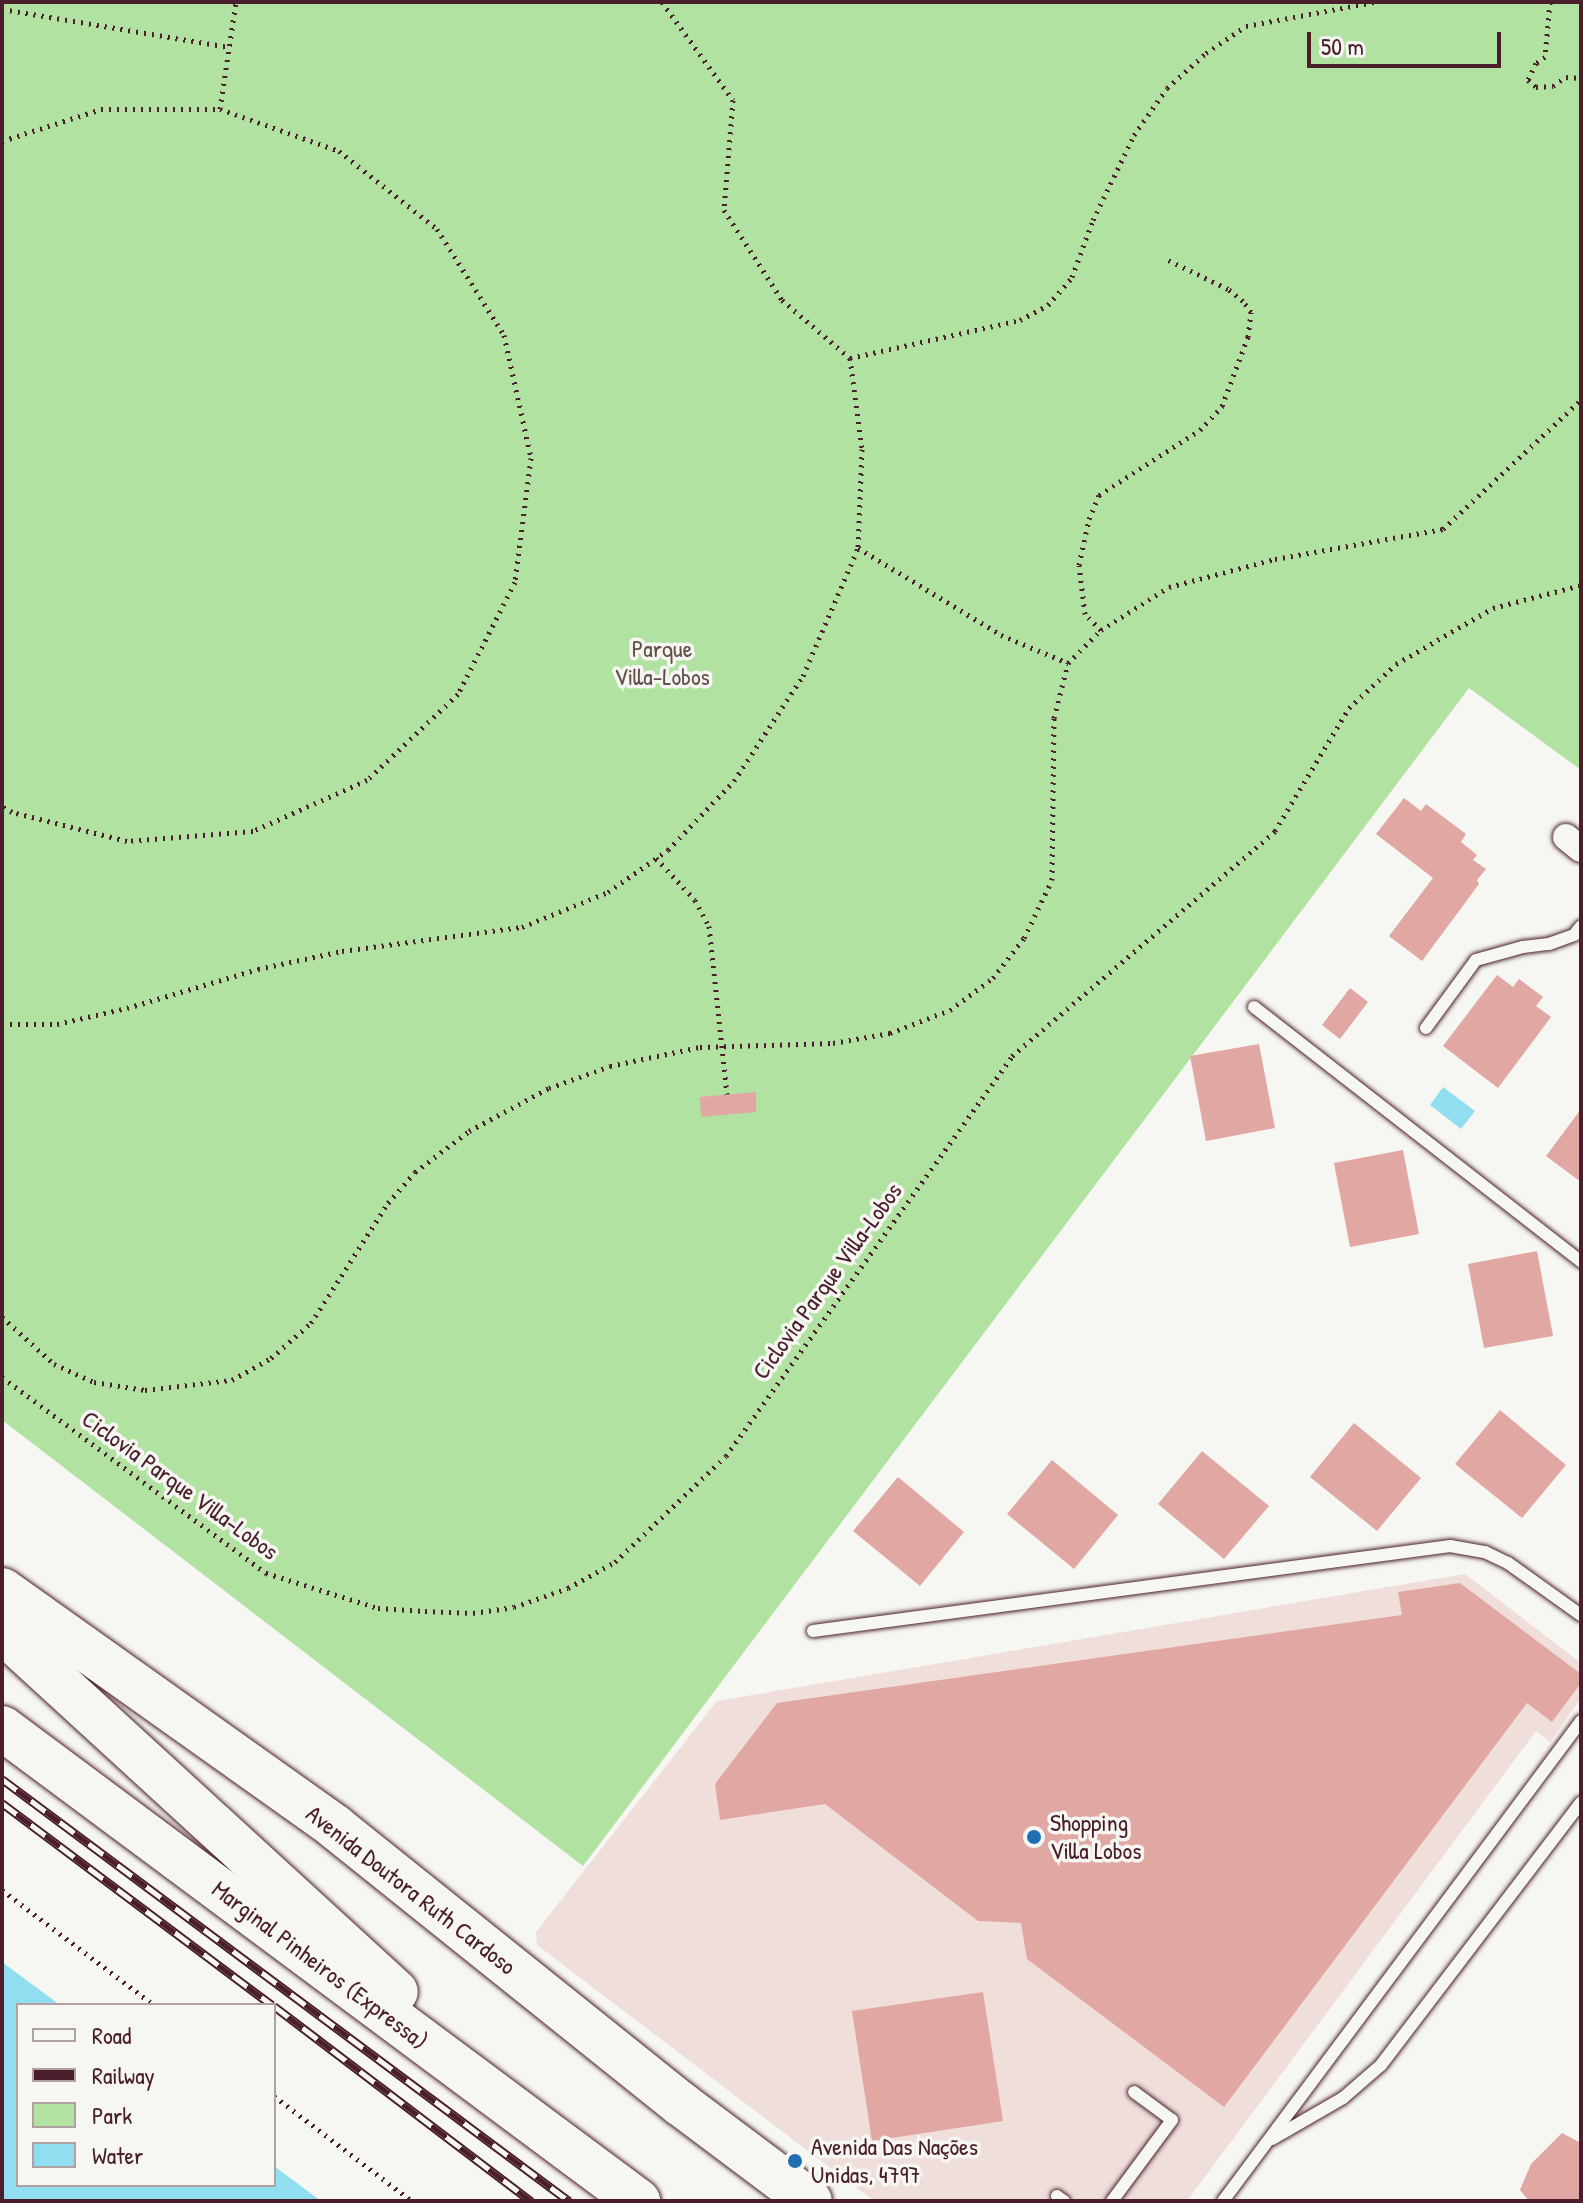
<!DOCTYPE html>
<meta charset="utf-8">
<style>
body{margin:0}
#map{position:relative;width:1583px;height:2203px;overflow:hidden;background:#f6f6f2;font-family:"Patrick Hand",sans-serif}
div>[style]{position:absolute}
.built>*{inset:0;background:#f0deda}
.green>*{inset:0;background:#b1e2a2}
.water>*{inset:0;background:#91def0}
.building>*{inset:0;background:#e1a7a2}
.path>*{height:5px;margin-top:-2.5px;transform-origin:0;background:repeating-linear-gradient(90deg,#4a1f2b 0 2px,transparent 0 8px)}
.roads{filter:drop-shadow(0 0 2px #4a1f2b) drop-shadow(0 0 2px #4a1f2b)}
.lane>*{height:12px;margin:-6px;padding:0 6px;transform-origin:6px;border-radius:6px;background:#f6f6f2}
.street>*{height:26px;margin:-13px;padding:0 13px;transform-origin:13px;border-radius:13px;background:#f6f6f2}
.highway>*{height:44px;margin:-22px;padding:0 22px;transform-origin:22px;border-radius:22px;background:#f6f6f2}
.rail>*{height:9px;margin-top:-4.5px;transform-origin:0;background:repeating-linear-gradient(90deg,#f6f6f2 0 18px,#4a1f2b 0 36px);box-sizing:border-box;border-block:2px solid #4a1f2b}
.dots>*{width:22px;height:22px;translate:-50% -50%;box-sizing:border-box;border:4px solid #f6f6f2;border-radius:50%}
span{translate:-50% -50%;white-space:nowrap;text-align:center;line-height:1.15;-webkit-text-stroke:7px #f6f6f2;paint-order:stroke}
.park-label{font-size:24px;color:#645049}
.street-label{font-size:24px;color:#4a1f2b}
.poi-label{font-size:24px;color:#4a1f2b}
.left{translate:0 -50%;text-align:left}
.frame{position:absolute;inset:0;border:4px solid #4a1f2b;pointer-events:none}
.legend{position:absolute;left:16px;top:2003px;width:260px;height:184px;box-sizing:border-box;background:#f6f6f2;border:2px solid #b1a0a2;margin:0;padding:10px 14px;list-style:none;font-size:24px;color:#4a1f2b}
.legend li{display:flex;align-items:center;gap:16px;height:40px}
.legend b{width:40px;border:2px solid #b1a0a2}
.scale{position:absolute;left:1307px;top:32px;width:194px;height:36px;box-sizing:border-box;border:4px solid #4a1f2b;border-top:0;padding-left:10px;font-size:24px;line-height:28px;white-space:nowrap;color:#4a1f2b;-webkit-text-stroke:6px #f6f6f2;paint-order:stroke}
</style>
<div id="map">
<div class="built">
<div style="clip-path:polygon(1465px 1574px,1581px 1663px,1581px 1698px,1550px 1742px,1536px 1731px,1187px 2201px,874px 2201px,537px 1945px,536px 1932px,717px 1701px)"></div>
</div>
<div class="green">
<div style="clip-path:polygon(2px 2px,1581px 2px,1581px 770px,1469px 688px,583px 1866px,2px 1420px)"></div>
</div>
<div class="water">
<div style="clip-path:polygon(1443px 1087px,1475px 1111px,1461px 1129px,1430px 1105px)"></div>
<div style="clip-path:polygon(2px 1962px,60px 2005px,18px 2005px,18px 2185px,274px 2185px,274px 2166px,321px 2201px,2px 2201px)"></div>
</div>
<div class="building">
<div style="clip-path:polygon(1404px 798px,1421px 811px,1426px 804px,1466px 834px,1461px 842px,1477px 855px,1473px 860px,1486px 869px,1477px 880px,1479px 884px,1422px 961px,1389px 936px,1433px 878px,1376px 834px)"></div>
<div style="clip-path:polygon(1497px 975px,1513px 987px,1519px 979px,1543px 997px,1536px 1006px,1551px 1017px,1498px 1088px,1443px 1046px)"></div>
<div style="clip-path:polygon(1350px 988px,1368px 1002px,1340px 1039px,1322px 1025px)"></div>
<div style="clip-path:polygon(1259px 1044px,1275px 1128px,1206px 1141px,1190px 1056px)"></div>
<div style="clip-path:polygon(756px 1092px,756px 1112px,701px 1117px,700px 1097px)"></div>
<div style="clip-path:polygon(1581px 1109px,1581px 1182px,1546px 1156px)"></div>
<div style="clip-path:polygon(1403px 1150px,1419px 1234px,1350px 1247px,1334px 1163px)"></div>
<div style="clip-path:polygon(1537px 1251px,1553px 1336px,1484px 1348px,1468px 1264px)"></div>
<div style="clip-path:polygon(1500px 1410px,1566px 1465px,1522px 1518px,1455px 1464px)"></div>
<div style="clip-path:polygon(1354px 1423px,1421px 1478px,1377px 1531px,1310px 1477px)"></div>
<div style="clip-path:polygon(1202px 1451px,1269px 1506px,1224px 1559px,1158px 1504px)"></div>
<div style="clip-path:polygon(1052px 1460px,1118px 1515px,1074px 1569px,1007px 1514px)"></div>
<div style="clip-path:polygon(898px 1477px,964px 1532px,920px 1586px,853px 1531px)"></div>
<div style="clip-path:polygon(1460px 1583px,1581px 1674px,1581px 1683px,1552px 1722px,1527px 1703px,1224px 2107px,1027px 1959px,1021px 1923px,978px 1921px,825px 1804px,720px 1820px,715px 1784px,777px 1703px,1402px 1615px,1398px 1592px)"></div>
<div style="clip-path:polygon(983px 1992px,1003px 2121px,872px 2141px,852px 2011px)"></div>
<div style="clip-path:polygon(1562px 2133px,1581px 2143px,1581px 2201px,1529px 2201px,1520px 2190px,1531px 2164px)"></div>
</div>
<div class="path">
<div style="left:662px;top:2px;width:121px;rotate:54.1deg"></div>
<div style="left:733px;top:100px;width:110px;rotate:94.7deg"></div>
<div style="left:724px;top:210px;width:107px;rotate:57.2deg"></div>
<div style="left:782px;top:300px;width:89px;rotate:40.5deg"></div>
<div style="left:850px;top:358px;width:92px;rotate:82.5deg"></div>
<div style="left:862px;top:449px;width:99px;rotate:92.3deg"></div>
<div style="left:858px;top:548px;width:167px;rotate:31.3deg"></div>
<div style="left:1001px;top:635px;width:73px;rotate:22.7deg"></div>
<div style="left:1068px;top:663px;width:47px;rotate:-45deg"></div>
<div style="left:1101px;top:630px;width:80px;rotate:-32.3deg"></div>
<div style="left:1169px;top:587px;width:110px;rotate:-14.8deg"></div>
<div style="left:1275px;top:559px;width:171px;rotate:-10.1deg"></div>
<div style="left:1443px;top:529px;width:189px;rotate:-43.1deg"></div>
<div style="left:1550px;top:2px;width:55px;rotate:95.2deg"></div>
<div style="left:1545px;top:57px;width:11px;rotate:146deg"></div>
<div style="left:1536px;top:63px;width:19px;rotate:115deg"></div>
<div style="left:1528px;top:80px;width:11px;rotate:41deg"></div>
<div style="left:1536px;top:87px;width:17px;rotate:-3deg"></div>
<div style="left:1553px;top:86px;width:16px;rotate:-35deg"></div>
<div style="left:1566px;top:77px;width:15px;rotate:4deg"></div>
<div style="left:2px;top:9px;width:230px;rotate:9.5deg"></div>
<div style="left:220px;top:109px;width:108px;rotate:-81.5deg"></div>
<div style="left:2px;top:141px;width:104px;rotate:-17.9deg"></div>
<div style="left:101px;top:109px;width:119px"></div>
<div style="left:220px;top:109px;width:126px;rotate:19.4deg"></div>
<div style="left:339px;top:151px;width:125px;rotate:38.5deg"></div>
<div style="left:437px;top:229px;width:125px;rotate:57.7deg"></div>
<div style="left:504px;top:335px;width:126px;rotate:77.6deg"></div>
<div style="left:531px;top:458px;width:125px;rotate:97.4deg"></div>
<div style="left:515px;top:582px;width:126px;rotate:117deg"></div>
<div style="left:458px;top:694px;width:125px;rotate:136.6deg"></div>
<div style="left:367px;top:780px;width:125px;rotate:155.9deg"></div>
<div style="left:253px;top:831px;width:126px;rotate:175.5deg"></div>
<div style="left:127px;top:841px;width:119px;rotate:-165.8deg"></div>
<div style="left:12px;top:812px;width:12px;rotate:-149deg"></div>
<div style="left:850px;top:358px;width:174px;rotate:-12.6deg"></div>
<div style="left:1020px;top:320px;width:32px;rotate:-28deg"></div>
<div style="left:1048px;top:305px;width:37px;rotate:-49deg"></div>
<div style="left:1072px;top:277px;width:61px;rotate:-69.8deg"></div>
<div style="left:1093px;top:220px;width:94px;rotate:-64.2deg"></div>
<div style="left:1134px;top:135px;width:57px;rotate:-54.9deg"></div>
<div style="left:1167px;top:88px;width:52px;rotate:-41.9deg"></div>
<div style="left:1206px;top:53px;width:48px;rotate:-34deg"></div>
<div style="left:1246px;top:26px;width:130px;rotate:-10.6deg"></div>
<div style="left:1101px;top:630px;width:23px;rotate:-135deg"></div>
<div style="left:1085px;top:614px;width:49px;rotate:-97deg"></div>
<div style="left:1079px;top:565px;width:47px;rotate:-77.7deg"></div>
<div style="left:1089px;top:519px;width:26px;rotate:-67deg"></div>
<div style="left:1099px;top:495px;width:120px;rotate:-32.8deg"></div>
<div style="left:1200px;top:430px;width:33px;rotate:-47deg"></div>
<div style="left:1222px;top:406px;width:74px;rotate:-69.4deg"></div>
<div style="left:1248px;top:337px;width:25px;rotate:-83deg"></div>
<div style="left:1251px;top:312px;width:14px;rotate:-126deg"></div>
<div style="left:1243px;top:301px;width:19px;rotate:-141deg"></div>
<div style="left:1228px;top:289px;width:67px;rotate:-154.2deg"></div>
<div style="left:656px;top:858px;width:57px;rotate:47.1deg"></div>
<div style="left:695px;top:900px;width:30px;rotate:62deg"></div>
<div style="left:709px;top:926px;width:169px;rotate:83.9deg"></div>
<div style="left:2px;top:1024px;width:55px"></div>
<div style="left:57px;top:1024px;width:72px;rotate:-12.9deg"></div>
<div style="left:127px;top:1008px;width:137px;rotate:-16.6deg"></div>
<div style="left:258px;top:969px;width:86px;rotate:-12.1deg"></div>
<div style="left:342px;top:951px;width:182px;rotate:-7.6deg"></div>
<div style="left:522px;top:927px;width:93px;rotate:-22.1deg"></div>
<div style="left:608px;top:892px;width:73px;rotate:-35deg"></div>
<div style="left:668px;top:850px;width:95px;rotate:-46.3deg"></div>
<div style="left:734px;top:781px;width:126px;rotate:-56.7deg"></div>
<div style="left:803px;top:676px;width:139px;rotate:-66.7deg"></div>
<div style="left:2px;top:1317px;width:70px;rotate:42.1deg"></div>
<div style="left:54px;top:1364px;width:44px;rotate:24.2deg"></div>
<div style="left:94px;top:1382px;width:52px;rotate:8.9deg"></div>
<div style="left:145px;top:1390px;width:88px;rotate:-6.6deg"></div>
<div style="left:232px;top:1380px;width:45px;rotate:-29.4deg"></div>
<div style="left:271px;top:1358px;width:53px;rotate:-41.2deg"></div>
<div style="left:311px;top:1323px;width:143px;rotate:-57.3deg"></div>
<div style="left:388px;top:1203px;width:41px;rotate:-48.9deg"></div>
<div style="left:415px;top:1172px;width:68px;rotate:-37.2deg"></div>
<div style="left:469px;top:1131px;width:91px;rotate:-28.3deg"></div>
<div style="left:549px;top:1088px;width:65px;rotate:-19.8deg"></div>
<div style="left:610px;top:1066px;width:92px;rotate:-11.9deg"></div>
<div style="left:700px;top:1047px;width:133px;rotate:-1.7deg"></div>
<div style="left:833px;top:1043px;width:58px;rotate:-10deg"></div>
<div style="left:890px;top:1033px;width:64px;rotate:-21deg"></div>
<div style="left:950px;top:1010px;width:54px;rotate:-36.7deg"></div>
<div style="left:993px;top:978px;width:51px;rotate:-52.2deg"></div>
<div style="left:1024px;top:938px;width:64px;rotate:-64.2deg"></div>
<div style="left:1052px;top:880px;width:162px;rotate:-89.3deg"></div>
<div style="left:1054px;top:718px;width:57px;rotate:-75.7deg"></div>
<div style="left:2px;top:1377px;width:329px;rotate:36.6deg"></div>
<div style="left:266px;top:1573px;width:117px;rotate:17.4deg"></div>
<div style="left:378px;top:1608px;width:47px;rotate:3.7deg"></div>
<div style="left:425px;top:1611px;width:48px;rotate:2.4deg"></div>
<div style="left:473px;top:1613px;width:41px;rotate:-8.3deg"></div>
<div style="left:514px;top:1607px;width:57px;rotate:-19.4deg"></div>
<div style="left:568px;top:1588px;width:54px;rotate:-29deg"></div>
<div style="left:615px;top:1562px;width:153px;rotate:-43.7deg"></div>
<div style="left:726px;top:1456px;width:492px;rotate:-54.4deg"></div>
<div style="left:1012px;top:1056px;width:346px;rotate:-40.5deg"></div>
<div style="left:1275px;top:831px;width:144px;rotate:-59deg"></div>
<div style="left:1349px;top:708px;width:64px;rotate:-43.1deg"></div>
<div style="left:1396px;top:664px;width:112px;rotate:-30deg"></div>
<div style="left:1493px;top:608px;width:91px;rotate:-14.6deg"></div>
<div style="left:2px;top:1890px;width:191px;rotate:37.1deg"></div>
<div style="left:274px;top:2096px;width:173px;rotate:37.3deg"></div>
</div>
<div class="roads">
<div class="lane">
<div style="left:1254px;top:1007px;width:415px;rotate:37.9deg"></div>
<div style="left:1426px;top:1028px;width:84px;rotate:-53.7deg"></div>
<div style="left:1476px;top:960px;width:49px;rotate:-15.5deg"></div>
<div style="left:1523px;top:947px;width:26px;rotate:-7deg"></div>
<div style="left:1549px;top:944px;width:27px;rotate:-20deg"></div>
<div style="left:1574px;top:935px;width:11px;rotate:-52deg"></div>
<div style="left:813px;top:1631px;width:643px;rotate:-7.6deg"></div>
<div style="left:1450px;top:1546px;width:36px;rotate:10deg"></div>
<div style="left:1485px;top:1552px;width:25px;rotate:26deg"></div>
<div style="left:1508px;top:1563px;width:90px;rotate:35.5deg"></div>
<div style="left:1272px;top:2139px;width:82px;rotate:-30deg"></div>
<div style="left:1343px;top:2098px;width:50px;rotate:-41deg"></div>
<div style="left:1381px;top:2065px;width:330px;rotate:-52.7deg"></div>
<div style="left:1057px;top:2196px;width:9px;rotate:36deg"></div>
<div style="left:1112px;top:2201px;width:101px;rotate:-53.5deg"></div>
<div style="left:1172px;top:2120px;width:47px;rotate:-143.6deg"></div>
<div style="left:1223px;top:2201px;width:599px;rotate:-53.28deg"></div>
</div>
<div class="street">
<div style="left:1566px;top:837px;width:19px;rotate:39deg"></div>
</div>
<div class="highway">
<div style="left:2px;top:1590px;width:409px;rotate:35.4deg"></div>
<div style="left:335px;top:1827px;width:443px;rotate:38.7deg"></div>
<div style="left:681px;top:2104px;width:161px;rotate:36.9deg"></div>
<div style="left:2px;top:1631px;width:534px;rotate:42.5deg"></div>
<div style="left:2px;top:1728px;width:793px;rotate:36.64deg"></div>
</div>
</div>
<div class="rail">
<div style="left:2px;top:1779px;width:707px;rotate:36.66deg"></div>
<div style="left:2px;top:1803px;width:337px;rotate:36.8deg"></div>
<div style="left:274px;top:2006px;width:323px;rotate:37.2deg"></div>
</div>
<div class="dots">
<div style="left:1034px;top:1837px;background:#1f6fb2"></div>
<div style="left:795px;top:2161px;background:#1f6fb2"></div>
</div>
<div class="park-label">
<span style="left:662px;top:663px">Parque<br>Villa-Lobos</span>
</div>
<div class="street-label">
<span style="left:827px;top:1281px;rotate:-54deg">Ciclovia Parque Villa-Lobos</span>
<span style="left:180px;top:1485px;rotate:36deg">Ciclovia Parque Villa-Lobos</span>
<span style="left:411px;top:1890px;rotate:38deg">Avenida Doutora Ruth Cardoso</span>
<span style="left:320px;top:1965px;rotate:37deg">Marginal Pinheiros (Expressa)</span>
</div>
<div class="poi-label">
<span class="left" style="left:1050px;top:1837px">Shopping<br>Villa Lobos</span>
<span class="left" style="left:811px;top:2161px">Avenida Das Nações<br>Unidas, 4797</span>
</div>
<div class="frame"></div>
<ul class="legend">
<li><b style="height:10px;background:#f6f6f2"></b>Road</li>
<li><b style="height:10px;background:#4a1f2b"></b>Railway</li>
<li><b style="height:22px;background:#b1e2a2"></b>Park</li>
<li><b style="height:22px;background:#91def0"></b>Water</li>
</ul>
<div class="scale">50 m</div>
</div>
